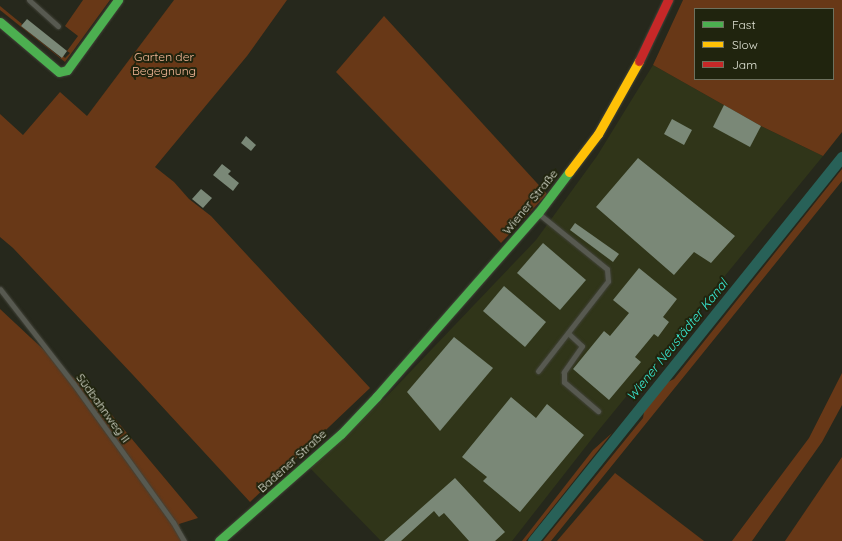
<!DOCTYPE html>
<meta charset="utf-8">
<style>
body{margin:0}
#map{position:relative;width:842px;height:541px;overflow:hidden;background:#26281c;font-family:Quicksand,sans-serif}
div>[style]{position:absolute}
.built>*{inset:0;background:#303519}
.green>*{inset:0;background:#683817}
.canal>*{height:11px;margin:-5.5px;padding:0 5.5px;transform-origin:5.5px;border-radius:5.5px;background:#286158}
.building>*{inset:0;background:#7a8877}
.roads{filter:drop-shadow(0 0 1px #414238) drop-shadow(0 0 1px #414238)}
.lane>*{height:5px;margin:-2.5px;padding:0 2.5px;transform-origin:2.5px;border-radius:2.5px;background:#575950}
.fast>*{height:9px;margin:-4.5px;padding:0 4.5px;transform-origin:4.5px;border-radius:4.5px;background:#4caf50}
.slow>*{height:9px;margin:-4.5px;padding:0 4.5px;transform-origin:4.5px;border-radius:4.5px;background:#ffc107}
.jam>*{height:9px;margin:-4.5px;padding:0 4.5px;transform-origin:4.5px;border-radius:4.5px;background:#c62828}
span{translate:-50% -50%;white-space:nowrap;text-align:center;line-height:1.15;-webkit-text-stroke:4px #20240e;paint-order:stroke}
.park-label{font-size:12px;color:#f6b998}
.street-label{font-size:12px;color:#e1e4d6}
.water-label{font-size:13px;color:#38e8d2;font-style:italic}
.legend{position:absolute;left:694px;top:8px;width:140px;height:72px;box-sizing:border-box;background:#20240e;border:1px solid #6d715e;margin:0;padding:5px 7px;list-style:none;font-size:12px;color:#e1e4d6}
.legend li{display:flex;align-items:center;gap:8px;height:20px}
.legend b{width:20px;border:1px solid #6d715e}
</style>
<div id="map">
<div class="built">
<div style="clip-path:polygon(653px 65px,761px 126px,823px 156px,598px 431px,512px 541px,381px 541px,310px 468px,390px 393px,536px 240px,597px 156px)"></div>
</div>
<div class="green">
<div style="clip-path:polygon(83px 0,110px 0,65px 62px,0 10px,0 6px,22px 24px,21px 26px,61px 58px,63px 56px,65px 58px,70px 53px,67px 51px,78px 36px,65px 26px)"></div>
<div style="clip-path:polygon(174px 0,287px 0,247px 56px,155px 167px,174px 182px,189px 199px,211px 216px,370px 388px,250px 502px,133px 375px,13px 248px,0 237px,0 114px,23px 135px,60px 92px,87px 116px)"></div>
<div style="clip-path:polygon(evenodd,683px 0,842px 0,842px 132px,823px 156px,761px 126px,653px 65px,683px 0,695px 9px,833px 9px,833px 79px,695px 79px,695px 9px)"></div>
<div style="clip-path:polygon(384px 16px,547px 194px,501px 243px,336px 72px)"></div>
<div style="clip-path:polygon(842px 169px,842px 181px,551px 541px,543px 541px,643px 418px,645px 406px,662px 385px,674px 379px)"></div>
<div style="clip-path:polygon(0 309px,75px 379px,80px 377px,198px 518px,179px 524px,183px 541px,0 541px)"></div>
<div style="clip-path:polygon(842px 373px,842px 405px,822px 442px,752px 541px,732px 541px,809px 438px)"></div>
<div style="clip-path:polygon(612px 433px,526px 541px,522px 541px,593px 450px)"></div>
<div style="clip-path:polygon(842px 457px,842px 541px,785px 541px)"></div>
<div style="clip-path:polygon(615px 473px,704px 541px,557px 541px)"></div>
</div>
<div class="canal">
<div style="left:533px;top:541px;width:493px;rotate:-51.2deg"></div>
</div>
<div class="building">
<div style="clip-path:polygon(27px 19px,67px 51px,62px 58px,21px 26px)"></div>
<div style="clip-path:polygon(724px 105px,761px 126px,750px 147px,713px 127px)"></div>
<div style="clip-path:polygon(672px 119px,692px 130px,684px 145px,664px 134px)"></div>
<div style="clip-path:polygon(246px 136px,256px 145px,251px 151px,241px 143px)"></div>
<div style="clip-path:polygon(638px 158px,735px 236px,711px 263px,694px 252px,674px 275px,596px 207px)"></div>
<div style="clip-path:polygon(222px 164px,231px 171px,228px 174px,239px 183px,233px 191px,213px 175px)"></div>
<div style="clip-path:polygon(201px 189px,212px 198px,203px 208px,192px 199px)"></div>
<div style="clip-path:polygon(575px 223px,619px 254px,613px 262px,570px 230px)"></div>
<div style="clip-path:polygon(543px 243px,586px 280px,560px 310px,517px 273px)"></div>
<div style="clip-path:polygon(639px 268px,677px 299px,663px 317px,669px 322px,658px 337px,654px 334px,635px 357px,641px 362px,609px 400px,573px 369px,604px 331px,610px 336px,629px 313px,613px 300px)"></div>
<div style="clip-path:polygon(504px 286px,546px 322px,525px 347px,483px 311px)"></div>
<div style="clip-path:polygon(454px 337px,493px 368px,440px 431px,407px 392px)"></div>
<div style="clip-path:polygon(511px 397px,536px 418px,547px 404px,584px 435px,520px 512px,483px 481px,487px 477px,462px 457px)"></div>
<div style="clip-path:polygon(455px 478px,505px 532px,495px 541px,469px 541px,444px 513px,439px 517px,434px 511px,401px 541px,384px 541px)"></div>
</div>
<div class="roads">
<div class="lane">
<div style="left:29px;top:0;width:39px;rotate:42deg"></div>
<div style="left:0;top:289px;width:119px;rotate:52.2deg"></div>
<div style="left:73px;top:383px;width:171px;rotate:54.3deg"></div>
<div style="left:173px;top:522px;width:22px;rotate:60deg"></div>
<div style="left:568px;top:333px;width:19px;rotate:43deg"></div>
<div style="left:582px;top:346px;width:32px;rotate:125deg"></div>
<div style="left:564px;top:372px;width:10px;rotate:90deg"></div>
<div style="left:564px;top:382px;width:45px;rotate:40.5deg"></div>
<div style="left:538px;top:371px;width:114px;rotate:-52.1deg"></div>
<div style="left:608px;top:281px;width:12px;rotate:-95deg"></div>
<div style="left:607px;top:269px;width:87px;rotate:-141deg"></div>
</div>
<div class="fast">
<div style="left:0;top:22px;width:77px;rotate:40.3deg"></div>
<div style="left:59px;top:72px;width:8px;rotate:-14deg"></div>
<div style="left:67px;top:70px;width:87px;rotate:-53.9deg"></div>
<div style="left:219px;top:541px;width:162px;rotate:-41.3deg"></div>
<div style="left:341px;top:434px;width:52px;rotate:-46.5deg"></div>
<div style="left:377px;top:396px;width:244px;rotate:-48.7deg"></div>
<div style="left:538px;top:213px;width:51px;rotate:-52.9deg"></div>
</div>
<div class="slow">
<div style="left:569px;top:172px;width:48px;rotate:-52.7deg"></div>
<div style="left:598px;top:134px;width:84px;rotate:-60.7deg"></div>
</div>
<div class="jam">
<div style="left:639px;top:61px;width:68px;rotate:-64.6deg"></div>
</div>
</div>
<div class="park-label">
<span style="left:164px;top:64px">Garten der<br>Begegnung</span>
</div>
<div class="street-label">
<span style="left:530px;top:202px;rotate:-51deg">Wiener Straße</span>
<span style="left:103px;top:408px;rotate:54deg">Südbahnweg II</span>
<span style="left:292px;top:461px;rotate:-42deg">Badener Straße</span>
</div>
<div class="water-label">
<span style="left:677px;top:340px;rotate:-51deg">Wiener Neustädter Kanal</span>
</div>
<ul class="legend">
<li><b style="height:5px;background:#4caf50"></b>Fast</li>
<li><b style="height:5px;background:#ffc107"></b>Slow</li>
<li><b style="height:5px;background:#c62828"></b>Jam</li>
</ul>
</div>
